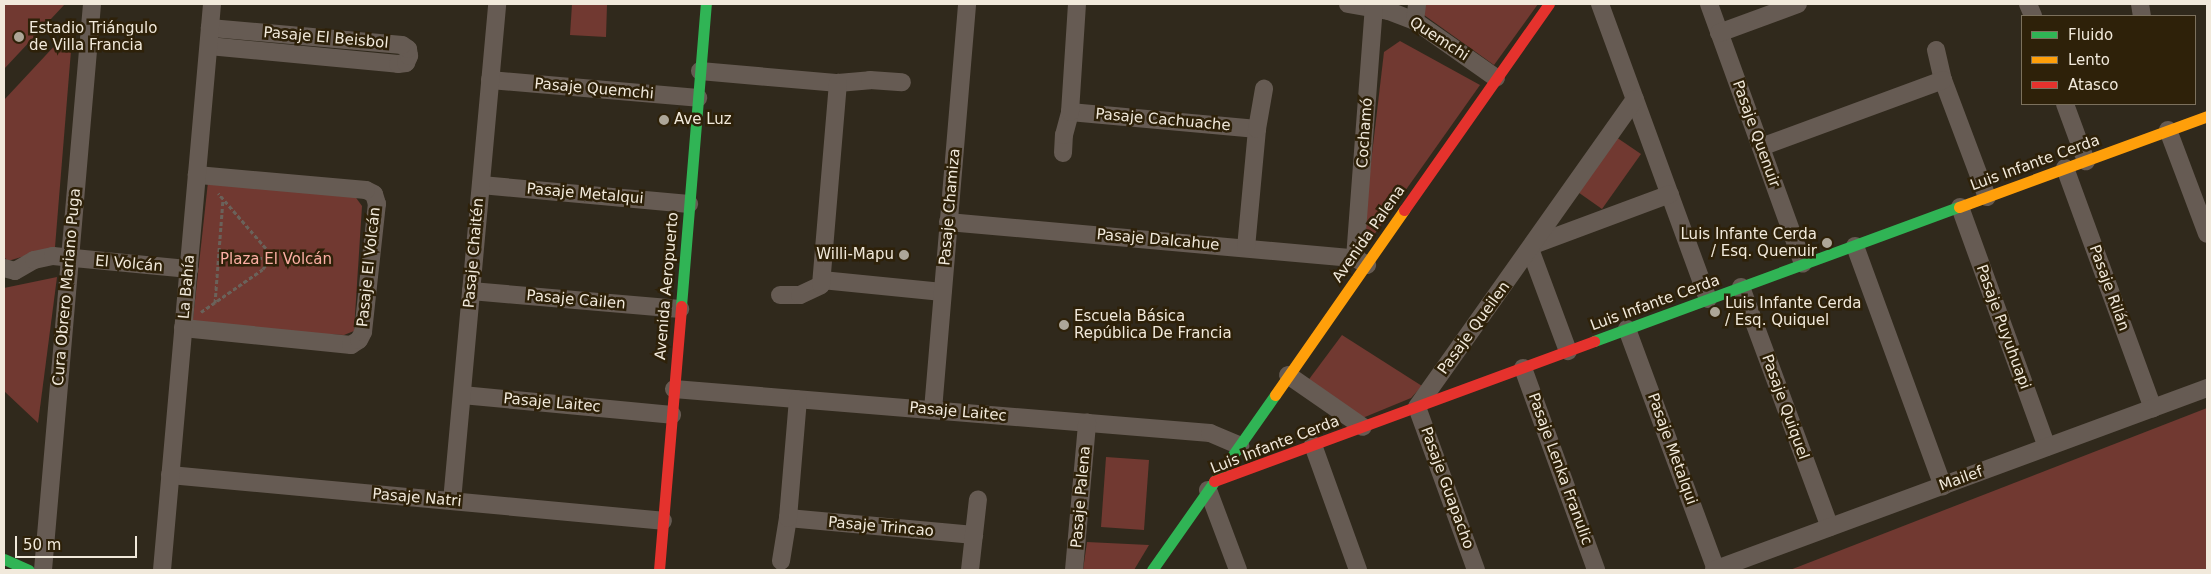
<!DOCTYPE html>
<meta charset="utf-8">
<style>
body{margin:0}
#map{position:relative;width:2211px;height:574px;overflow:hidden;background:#30291c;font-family:"DejaVu Sans",sans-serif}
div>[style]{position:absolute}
.green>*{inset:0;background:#713931}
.path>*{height:3px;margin-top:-1.5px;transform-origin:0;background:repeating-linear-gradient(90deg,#6a625a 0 4px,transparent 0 6.5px)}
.street>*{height:18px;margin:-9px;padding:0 9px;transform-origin:9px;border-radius:9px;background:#665b53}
.fast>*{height:11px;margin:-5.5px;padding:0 5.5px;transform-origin:5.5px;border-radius:5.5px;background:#30b455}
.slow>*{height:11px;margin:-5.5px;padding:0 5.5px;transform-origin:5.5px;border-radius:5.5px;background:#ff9f0a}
.jam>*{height:11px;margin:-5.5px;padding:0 5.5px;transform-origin:5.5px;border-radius:5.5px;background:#e5322d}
.dots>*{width:14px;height:14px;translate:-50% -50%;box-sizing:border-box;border:2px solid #2e2109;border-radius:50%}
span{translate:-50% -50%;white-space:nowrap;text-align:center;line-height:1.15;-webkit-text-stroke:5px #2e2109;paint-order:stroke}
.poi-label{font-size:15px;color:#f1e9db}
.left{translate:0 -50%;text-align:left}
.right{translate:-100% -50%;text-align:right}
.street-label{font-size:15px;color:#f1e9db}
.park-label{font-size:15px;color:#fcafa4}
.frame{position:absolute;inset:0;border:5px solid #f1e9db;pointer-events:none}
.legend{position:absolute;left:2021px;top:15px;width:175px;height:90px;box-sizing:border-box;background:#2e2109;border:1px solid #7c715d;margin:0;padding:6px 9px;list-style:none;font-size:15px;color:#f1e9db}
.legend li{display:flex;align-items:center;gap:10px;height:25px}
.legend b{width:25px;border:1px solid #7c715d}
.scale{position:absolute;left:15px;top:536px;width:122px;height:22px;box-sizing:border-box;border:2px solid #f1e9db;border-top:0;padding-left:6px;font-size:15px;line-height:18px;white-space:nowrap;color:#f1e9db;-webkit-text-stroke:4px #2e2109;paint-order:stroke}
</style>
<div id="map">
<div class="green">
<div style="clip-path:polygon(4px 4px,65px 4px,4px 69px)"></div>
<div style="clip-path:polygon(572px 4px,607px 4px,606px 37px,570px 35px)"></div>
<div style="clip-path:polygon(1425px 4px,1538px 4px,1494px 65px,1424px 15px)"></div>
<div style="clip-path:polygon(73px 26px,55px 247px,8px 261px,4px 257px,4px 100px)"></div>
<div style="clip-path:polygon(1400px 41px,1480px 85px,1369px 242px,1362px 239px,1384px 52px)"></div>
<div style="clip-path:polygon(1613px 135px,1641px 154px,1602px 209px,1575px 190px)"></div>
<div style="clip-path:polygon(208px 182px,354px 195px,362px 206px,354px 331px,344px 335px,192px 328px)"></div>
<div style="clip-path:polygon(57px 277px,38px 423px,4px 391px,4px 288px)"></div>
<div style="clip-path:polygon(1342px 335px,1422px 386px,1411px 398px,1360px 419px,1307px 382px)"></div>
<div style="clip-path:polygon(2207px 408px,2207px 570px,1790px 570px)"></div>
<div style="clip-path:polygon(1106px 457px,1149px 460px,1144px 530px,1101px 527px)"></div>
<div style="clip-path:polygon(1087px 542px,1149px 545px,1134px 570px,1083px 570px)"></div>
</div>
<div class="path">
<div style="left:219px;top:253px;width:51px;rotate:6.7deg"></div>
<div style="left:215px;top:303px;width:103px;rotate:-85.6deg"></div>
<div style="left:201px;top:312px;width:75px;rotate:-34.7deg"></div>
<div style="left:263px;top:269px;width:12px;rotate:-55deg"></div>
<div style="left:270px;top:259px;width:6px;rotate:-90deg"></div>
<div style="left:270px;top:253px;width:79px;rotate:-130.9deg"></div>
</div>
<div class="street">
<div style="left:1348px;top:4px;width:42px;rotate:9.7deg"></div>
<div style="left:1389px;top:11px;width:28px;rotate:21deg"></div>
<div style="left:1415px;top:21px;width:99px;rotate:35.1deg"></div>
<div style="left:1600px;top:4px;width:314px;rotate:69.9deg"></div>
<div style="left:1709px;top:4px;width:276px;rotate:70.1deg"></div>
<div style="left:2028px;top:4px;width:13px;rotate:67deg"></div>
<div style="left:2140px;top:4px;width:12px;rotate:81deg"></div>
<div style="left:1415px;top:21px;width:17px;rotate:-83deg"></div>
<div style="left:1719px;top:33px;width:84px;rotate:-20.2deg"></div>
<div style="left:209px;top:46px;width:190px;rotate:5.4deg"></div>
<div style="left:398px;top:64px;width:8px;rotate:-7deg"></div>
<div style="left:406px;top:63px;width:8px;rotate:-67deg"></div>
<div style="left:409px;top:56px;width:7px;rotate:-98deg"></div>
<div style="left:408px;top:49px;width:7px;rotate:-146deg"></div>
<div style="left:402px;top:45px;width:193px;rotate:-174.9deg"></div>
<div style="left:1936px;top:50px;width:31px;rotate:77deg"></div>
<div style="left:1943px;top:80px;width:125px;rotate:69.4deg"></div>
<div style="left:700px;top:71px;width:139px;rotate:5deg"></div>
<div style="left:838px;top:83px;width:32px;rotate:-5deg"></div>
<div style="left:870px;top:80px;width:32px;rotate:4deg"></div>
<div style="left:490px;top:80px;width:209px;rotate:4.9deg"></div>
<div style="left:2065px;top:104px;width:61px;rotate:69.8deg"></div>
<div style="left:1070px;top:112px;width:188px;rotate:5.2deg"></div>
<div style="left:2168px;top:130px;width:111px;rotate:69.4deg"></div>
<div style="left:1761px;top:147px;width:194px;rotate:-20.2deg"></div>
<div style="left:1063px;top:153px;width:18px;rotate:-87deg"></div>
<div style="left:1064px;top:135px;width:24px;rotate:-75deg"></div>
<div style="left:1070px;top:112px;width:108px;rotate:-86.3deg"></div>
<div style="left:2065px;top:168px;width:256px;rotate:69.9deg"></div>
<div style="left:481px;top:185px;width:209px;rotate:5.2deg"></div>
<div style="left:1960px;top:207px;width:255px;rotate:70.1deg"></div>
<div style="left:948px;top:222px;width:409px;rotate:5.1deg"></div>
<div style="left:1355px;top:258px;width:14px;rotate:30deg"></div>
<div style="left:1533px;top:245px;width:146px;rotate:-20.4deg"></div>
<div style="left:1855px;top:246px;width:256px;rotate:69.9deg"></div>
<div style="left:1246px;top:248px;width:120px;rotate:-84.7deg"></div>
<div style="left:1257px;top:129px;width:41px;rotate:-80.1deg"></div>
<div style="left:1530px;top:249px;width:109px;rotate:69.6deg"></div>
<div style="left:1355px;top:258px;width:251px;rotate:-85.7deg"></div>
<div style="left:4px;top:268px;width:11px;rotate:15deg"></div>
<div style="left:15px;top:271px;width:22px;rotate:-30deg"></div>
<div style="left:34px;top:260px;width:19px;rotate:-12deg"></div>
<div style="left:53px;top:256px;width:137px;rotate:5.5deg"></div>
<div style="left:822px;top:280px;width:121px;rotate:5.7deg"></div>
<div style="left:1741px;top:287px;width:256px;rotate:69.7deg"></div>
<div style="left:471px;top:291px;width:210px;rotate:4.9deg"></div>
<div style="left:780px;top:295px;width:20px"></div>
<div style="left:800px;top:295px;width:23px;rotate:-25deg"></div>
<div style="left:821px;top:285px;width:203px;rotate:-85.2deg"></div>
<div style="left:183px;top:328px;width:169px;rotate:5.8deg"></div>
<div style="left:351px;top:345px;width:9px;rotate:-32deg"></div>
<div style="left:359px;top:340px;width:9px;rotate:-63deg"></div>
<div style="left:363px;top:332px;width:129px;rotate:-83.8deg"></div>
<div style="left:377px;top:204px;width:10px;rotate:-107deg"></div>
<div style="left:374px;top:194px;width:9px;rotate:-153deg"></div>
<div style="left:366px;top:190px;width:170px;rotate:-174.9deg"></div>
<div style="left:1627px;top:329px;width:256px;rotate:69.7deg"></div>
<div style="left:1523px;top:368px;width:215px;rotate:70.1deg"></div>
<div style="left:1288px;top:375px;width:91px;rotate:34.7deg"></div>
<div style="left:674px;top:389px;width:538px;rotate:4.69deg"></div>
<div style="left:1210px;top:433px;width:33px;rotate:23deg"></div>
<div style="left:462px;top:395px;width:211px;rotate:5.4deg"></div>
<div style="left:933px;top:410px;width:407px;rotate:-85.2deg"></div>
<div style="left:1313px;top:445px;width:133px;rotate:70.2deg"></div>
<div style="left:170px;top:475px;width:495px;rotate:5.3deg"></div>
<div style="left:1208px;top:490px;width:85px;rotate:69.4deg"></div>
<div style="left:452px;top:501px;width:499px;rotate:-84.8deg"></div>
<div style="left:788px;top:518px;width:187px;rotate:5.2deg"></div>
<div style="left:781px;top:561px;width:44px;rotate:-80.8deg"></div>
<div style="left:788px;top:518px;width:119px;rotate:-85.2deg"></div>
<div style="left:43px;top:570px;width:568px;rotate:-85.05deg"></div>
<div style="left:162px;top:570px;width:568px;rotate:-84.95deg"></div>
<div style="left:970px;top:570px;width:71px;rotate:-83.6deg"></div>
<div style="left:1074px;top:570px;width:148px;rotate:-84.9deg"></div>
<div style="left:1476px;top:570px;width:173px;rotate:-109.9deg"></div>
<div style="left:1417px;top:407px;width:377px;rotate:-54.7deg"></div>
<div style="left:1714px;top:570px;width:526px;rotate:-20.26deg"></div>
</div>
<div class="fast">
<div style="left:681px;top:306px;width:303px;rotate:-85.3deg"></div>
<div style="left:1594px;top:341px;width:389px;rotate:-20.2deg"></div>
<div style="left:4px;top:559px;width:27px;rotate:24deg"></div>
<div style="left:1152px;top:570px;width:214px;rotate:-54.9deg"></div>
</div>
<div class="slow">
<div style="left:1959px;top:207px;width:264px;rotate:-20.1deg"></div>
<div style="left:1275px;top:395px;width:226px;rotate:-55.1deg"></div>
</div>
<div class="jam">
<div style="left:1404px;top:210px;width:252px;rotate:-54.9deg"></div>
<div style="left:1214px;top:481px;width:405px;rotate:-20.2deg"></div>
<div style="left:659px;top:570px;width:265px;rotate:-85.2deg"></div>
</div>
<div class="dots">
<div style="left:19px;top:37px;background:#ada698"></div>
<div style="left:664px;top:120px;background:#ada698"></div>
<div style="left:1827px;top:243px;background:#ada698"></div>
<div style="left:904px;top:255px;background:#ada698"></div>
<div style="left:1715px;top:312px;background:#ada698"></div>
<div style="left:1064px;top:325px;background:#ada698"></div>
</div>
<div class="poi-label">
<span class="left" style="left:29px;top:37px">Estadio Triángulo<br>de Villa Francia</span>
<span class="left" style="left:674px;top:120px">Ave Luz</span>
<span class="right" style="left:1817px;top:243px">Luis Infante Cerda<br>/ Esq. Quenuir</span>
<span class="right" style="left:894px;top:255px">Willi-Mapu</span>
<span class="left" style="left:1725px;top:312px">Luis Infante Cerda<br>/ Esq. Quiquel</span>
<span class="left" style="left:1074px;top:325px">Escuela Básica<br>República De Francia</span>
</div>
<div class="street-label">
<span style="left:326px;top:38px;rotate:5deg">Pasaje El Beisbol</span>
<span style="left:1439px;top:39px;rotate:33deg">Quemchi</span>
<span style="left:594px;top:89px;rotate:5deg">Pasaje Quemchi</span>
<span style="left:1163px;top:120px;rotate:5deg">Pasaje Cachuache</span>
<span style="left:1365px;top:133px;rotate:-86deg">Cochamó</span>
<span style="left:1756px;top:134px;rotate:70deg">Pasaje Quenuir</span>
<span style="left:2035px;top:163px;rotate:-20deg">Luis Infante Cerda</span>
<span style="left:585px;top:194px;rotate:5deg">Pasaje Metalqui</span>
<span style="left:950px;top:207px;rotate:-85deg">Pasaje Chamiza</span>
<span style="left:1369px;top:234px;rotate:-55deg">Avenida Palena</span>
<span style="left:1158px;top:240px;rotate:5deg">Pasaje Dalcahue</span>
<span style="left:474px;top:253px;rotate:-85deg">Pasaje Chaitén</span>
<span style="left:129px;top:264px;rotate:5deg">El Volcán</span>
<span style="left:369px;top:267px;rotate:-84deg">Pasaje El Volcán</span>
<span style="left:667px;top:286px;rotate:-85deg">Avenida Aeropuerto</span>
<span style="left:67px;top:287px;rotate:-85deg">Cura Obrero Mariano Puga</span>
<span style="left:187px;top:287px;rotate:-85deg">La Bahía</span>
<span style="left:2109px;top:288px;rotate:70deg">Pasaje Rilán</span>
<span style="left:576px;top:300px;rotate:5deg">Pasaje Cailen</span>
<span style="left:1655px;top:303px;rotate:-20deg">Luis Infante Cerda</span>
<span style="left:2003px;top:327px;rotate:70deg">Pasaje Puyuhuapi</span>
<span style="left:1474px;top:328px;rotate:-54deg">Pasaje Queilen</span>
<span style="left:552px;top:403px;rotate:5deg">Pasaje Laitec</span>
<span style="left:1785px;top:407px;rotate:70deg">Pasaje Quiquel</span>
<span style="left:958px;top:412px;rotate:5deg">Pasaje Laitec</span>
<span style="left:1275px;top:445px;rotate:-21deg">Luis Infante Cerda</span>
<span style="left:1672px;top:449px;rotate:70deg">Pasaje Metalqui</span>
<span style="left:1560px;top:469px;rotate:70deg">Pasaje Lenka Franulic</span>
<span style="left:1961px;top:479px;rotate:-20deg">Mailef</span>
<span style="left:1447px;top:488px;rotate:70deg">Pasaje Guapacho</span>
<span style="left:1081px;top:497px;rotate:-85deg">Pasaje Palena</span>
<span style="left:417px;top:498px;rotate:5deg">Pasaje Natri</span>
<span style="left:881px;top:527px;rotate:5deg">Pasaje Trincao</span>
</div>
<div class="park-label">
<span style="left:276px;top:260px">Plaza El Volcán</span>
</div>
<div class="frame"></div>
<ul class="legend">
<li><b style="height:6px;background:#30b455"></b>Fluido</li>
<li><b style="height:6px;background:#ff9f0a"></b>Lento</li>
<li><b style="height:6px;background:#e5322d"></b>Atasco</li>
</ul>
<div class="scale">50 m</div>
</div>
